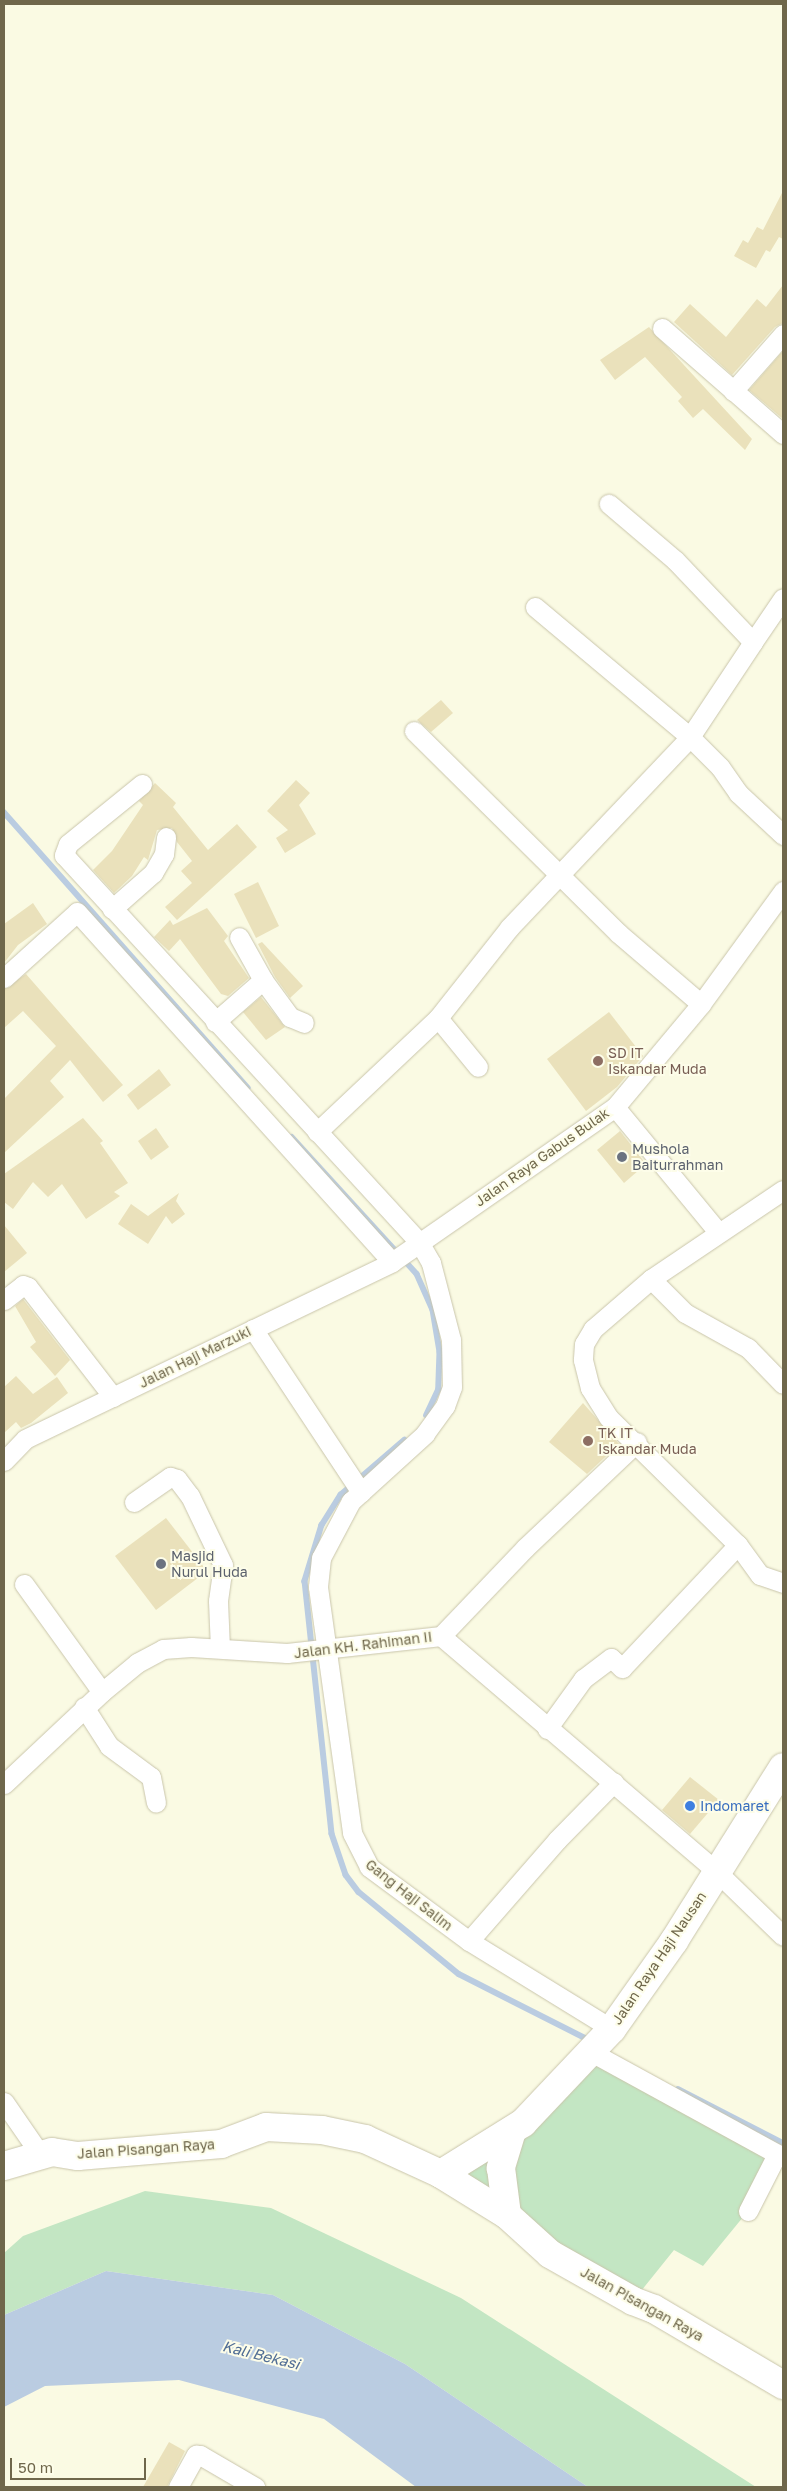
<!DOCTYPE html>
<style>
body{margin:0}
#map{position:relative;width:787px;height:2491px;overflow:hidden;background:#fafae3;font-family:"Golos Text",sans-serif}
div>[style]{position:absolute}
.green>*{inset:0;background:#c3e6c3}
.water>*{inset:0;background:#bacce1}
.stream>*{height:5.5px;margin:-2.75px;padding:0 2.75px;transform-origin:2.75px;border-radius:2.75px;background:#bacce1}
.building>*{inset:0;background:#eae1bb}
.roads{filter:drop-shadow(0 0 1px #c9c5ab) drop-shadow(0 0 1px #c9c5ab)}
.street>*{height:19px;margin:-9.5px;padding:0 9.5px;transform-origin:9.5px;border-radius:9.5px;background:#fff}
.secondary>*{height:28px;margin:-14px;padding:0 14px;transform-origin:14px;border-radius:14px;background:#fff}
.dots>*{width:14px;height:14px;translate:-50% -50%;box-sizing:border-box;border:2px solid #fdfde9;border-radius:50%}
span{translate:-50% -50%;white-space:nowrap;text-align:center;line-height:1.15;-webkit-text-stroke:4px #fdfde9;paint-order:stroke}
.education-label{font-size:14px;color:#785e54}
.left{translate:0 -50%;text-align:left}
.worship-label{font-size:14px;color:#5b616d}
.street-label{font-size:14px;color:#6f674b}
.shop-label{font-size:14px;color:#366cbe}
.water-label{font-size:15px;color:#516e95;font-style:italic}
.frame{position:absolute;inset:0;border:5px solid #6f674b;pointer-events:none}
.scale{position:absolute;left:10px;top:2458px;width:136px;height:22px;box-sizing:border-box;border:2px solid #6f674b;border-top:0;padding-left:6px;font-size:15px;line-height:18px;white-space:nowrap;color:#6f674b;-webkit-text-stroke:4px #fdfde9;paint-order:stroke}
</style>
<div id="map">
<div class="green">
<div style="clip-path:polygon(591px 2052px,777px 2154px,748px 2211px,703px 2266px,674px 2250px,633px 2301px,550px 2254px,456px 2165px)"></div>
<div style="clip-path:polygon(145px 2191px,271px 2208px,461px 2298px,756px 2487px,588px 2487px,405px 2364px,273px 2295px,106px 2271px,4px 2315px,4px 2253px,23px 2236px)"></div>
</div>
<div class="water">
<div style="clip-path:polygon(106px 2271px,273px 2295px,405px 2364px,588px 2487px,416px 2487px,324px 2419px,179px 2380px,45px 2386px,4px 2407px,4px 2315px)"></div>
</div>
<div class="stream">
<div style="left:4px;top:812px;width:368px;rotate:48.5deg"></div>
<div style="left:292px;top:1137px;width:185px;rotate:47.6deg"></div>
<div style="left:417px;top:1274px;width:39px;rotate:66deg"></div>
<div style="left:433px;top:1310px;width:43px;rotate:80.5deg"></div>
<div style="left:440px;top:1352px;width:37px;rotate:92deg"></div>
<div style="left:439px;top:1389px;width:29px;rotate:115deg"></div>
<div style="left:405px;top:1440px;width:84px;rotate:139.3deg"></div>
<div style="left:341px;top:1495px;width:36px;rotate:122deg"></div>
<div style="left:322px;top:1525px;width:59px;rotate:106.9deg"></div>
<div style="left:305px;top:1581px;width:254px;rotate:83.9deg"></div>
<div style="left:332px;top:1834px;width:43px;rotate:71.1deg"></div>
<div style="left:346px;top:1875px;width:21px;rotate:53deg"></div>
<div style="left:359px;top:1892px;width:129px;rotate:39.4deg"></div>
<div style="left:459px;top:1974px;width:146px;rotate:26.9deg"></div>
<div style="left:678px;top:2089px;width:118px;rotate:27.2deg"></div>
</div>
<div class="building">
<div style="clip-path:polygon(783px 191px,783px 239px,779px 237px,770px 252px,766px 250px,756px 268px,734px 256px,743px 240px,748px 243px,757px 227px,763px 230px)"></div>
<div style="clip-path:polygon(783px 285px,783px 323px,775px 327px,732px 375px,674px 322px,690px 304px,726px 337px,757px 299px,766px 307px)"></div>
<div style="clip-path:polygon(649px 327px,752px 439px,745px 450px,703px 409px,693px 418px,678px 401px,682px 397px,645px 357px,615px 380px,600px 360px)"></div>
<div style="clip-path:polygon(783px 351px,783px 419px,749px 390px)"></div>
<div style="clip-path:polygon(441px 700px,453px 713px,431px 732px,417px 720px)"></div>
<div style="clip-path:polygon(296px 780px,310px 793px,299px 805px,316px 834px,285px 853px,276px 838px,288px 830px,267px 811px)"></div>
<div style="clip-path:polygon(155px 783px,176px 803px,173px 807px,208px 850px,237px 824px,257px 847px,177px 920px,165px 907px,192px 883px,181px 871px,192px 861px,177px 842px,172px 828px,157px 830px,148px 860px,144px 857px,132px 876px,114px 893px,93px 870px,112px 851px,143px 805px,139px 801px)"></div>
<div style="clip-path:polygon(258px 882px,279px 926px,256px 938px,234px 894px)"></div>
<div style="clip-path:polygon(33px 903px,47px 924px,18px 945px,4px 963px,4px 924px)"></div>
<div style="clip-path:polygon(207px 908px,228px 936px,224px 941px,249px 978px,228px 996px,221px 994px,180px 939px,169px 951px,154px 937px,170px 920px,173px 925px)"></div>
<div style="clip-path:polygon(262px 942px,303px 986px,290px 998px,275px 977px,258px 944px)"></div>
<div style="clip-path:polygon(26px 974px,123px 1085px,103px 1102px,70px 1060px,50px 1081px,64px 1097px,4px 1153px,4px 1099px,56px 1046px,23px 1011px,4px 1028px,4px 989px)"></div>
<div style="clip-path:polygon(261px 997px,285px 1027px,266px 1040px,243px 1012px)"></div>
<div style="clip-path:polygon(609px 1012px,643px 1056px,617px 1087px,586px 1111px,547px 1059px)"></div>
<div style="clip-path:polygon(159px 1069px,171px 1085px,138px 1110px,127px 1095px)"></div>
<div style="clip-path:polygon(83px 1118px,103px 1141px,100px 1143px,128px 1183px,114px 1192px,120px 1196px,86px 1219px,62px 1184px,48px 1197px,33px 1182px,13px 1209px,4px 1202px,4px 1174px)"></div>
<div style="clip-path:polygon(156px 1128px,169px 1147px,151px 1160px,138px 1141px)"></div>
<div style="clip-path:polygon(620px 1131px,646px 1164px,624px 1183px,597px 1150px)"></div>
<div style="clip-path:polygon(179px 1193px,176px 1201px,185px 1214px,172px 1224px,166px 1216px,148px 1244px,118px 1224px,131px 1204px,148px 1216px)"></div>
<div style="clip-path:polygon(4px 1225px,27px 1253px,4px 1272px)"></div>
<div style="clip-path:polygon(23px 1299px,70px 1360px,55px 1376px,30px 1347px,36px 1342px,15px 1306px)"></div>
<div style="clip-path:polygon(16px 1376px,33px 1394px,57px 1377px,68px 1393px,31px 1423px,21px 1428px,16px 1422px,4px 1433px,4px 1387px)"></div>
<div style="clip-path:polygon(583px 1403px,619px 1444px,587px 1474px,549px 1442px)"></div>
<div style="clip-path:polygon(166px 1518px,207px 1571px,156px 1610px,115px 1556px)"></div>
<div style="clip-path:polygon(690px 1777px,719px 1800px,690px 1834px,662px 1810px)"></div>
<div style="clip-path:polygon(169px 2442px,185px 2451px,167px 2487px,143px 2487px)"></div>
</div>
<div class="roads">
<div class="street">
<div style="left:662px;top:328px;width:161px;rotate:41.2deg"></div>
<div style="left:733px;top:391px;width:76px;rotate:-48.7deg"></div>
<div style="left:535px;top:607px;width:202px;rotate:40deg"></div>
<div style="left:690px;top:737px;width:42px;rotate:45deg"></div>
<div style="left:720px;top:767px;width:32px;rotate:55deg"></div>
<div style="left:738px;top:793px;width:62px;rotate:43deg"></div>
<div style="left:753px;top:642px;width:53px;rotate:-55.7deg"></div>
<div style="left:414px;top:731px;width:287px;rotate:44.7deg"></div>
<div style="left:618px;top:933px;width:109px;rotate:40.5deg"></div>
<div style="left:142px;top:784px;width:95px;rotate:141deg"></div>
<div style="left:68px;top:844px;width:12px;rotate:110deg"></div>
<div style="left:64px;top:855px;width:525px;rotate:47.47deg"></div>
<div style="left:419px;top:1242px;width:24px;rotate:60deg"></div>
<div style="left:431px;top:1263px;width:80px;rotate:75.4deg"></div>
<div style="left:451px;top:1340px;width:47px;rotate:88.8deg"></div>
<div style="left:452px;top:1387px;width:20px;rotate:110deg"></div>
<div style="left:445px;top:1406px;width:34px;rotate:126deg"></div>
<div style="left:425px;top:1434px;width:100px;rotate:137.8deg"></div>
<div style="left:351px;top:1501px;width:64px;rotate:117.8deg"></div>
<div style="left:321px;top:1558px;width:29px;rotate:96deg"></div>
<div style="left:318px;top:1587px;width:248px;rotate:82.1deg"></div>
<div style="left:352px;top:1833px;width:38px;rotate:63deg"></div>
<div style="left:369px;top:1867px;width:124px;rotate:36.5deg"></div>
<div style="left:469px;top:1941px;width:168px;rotate:31.6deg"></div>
<div style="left:112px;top:909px;width:55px;rotate:-41.3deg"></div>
<div style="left:153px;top:873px;width:22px;rotate:-60deg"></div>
<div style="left:164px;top:854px;width:17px;rotate:-83deg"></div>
<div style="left:4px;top:978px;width:98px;rotate:-42.1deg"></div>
<div style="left:77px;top:912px;width:471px;rotate:48deg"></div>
<div style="left:263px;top:980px;width:46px;rotate:53.9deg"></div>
<div style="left:290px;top:1017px;width:15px;rotate:23deg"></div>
<div style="left:438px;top:1018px;width:63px;rotate:50.8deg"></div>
<div style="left:215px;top:1022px;width:64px;rotate:-41.2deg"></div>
<div style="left:263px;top:980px;width:49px;rotate:-119.2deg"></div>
<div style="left:615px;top:1107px;width:162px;rotate:50.5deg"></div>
<div style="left:317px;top:1132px;width:166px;rotate:-43.3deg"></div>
<div style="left:438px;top:1018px;width:115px;rotate:-51.7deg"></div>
<div style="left:509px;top:928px;width:263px;rotate:-46.5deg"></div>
<div style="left:690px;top:737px;width:114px;rotate:-56.4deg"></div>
<div style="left:753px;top:642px;width:113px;rotate:-133.6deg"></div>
<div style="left:675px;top:560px;width:87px;rotate:-139.7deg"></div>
<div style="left:783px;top:1190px;width:159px;rotate:146deg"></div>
<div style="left:651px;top:1279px;width:77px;rotate:139.2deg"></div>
<div style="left:593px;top:1329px;width:17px;rotate:121deg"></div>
<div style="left:584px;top:1344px;width:16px;rotate:94deg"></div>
<div style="left:583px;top:1360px;width:29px;rotate:76deg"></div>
<div style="left:590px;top:1388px;width:34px;rotate:58deg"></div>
<div style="left:608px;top:1417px;width:182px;rotate:44.6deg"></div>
<div style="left:738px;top:1545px;width:37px;rotate:54deg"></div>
<div style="left:760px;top:1575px;width:24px;rotate:19deg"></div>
<div style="left:651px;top:1279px;width:48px;rotate:45deg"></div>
<div style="left:685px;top:1313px;width:72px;rotate:29.1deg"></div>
<div style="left:748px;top:1348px;width:50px;rotate:45.8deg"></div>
<div style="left:4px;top:1300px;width:24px;rotate:-38deg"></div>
<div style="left:23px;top:1285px;width:5px;rotate:22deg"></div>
<div style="left:28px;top:1287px;width:139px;rotate:52.3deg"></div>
<div style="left:253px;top:1329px;width:196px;rotate:56.5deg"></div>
<div style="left:4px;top:1461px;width:30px;rotate:-46deg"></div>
<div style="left:25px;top:1439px;width:407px;rotate:-25.7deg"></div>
<div style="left:392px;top:1262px;width:272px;rotate:-34.8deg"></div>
<div style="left:615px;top:1107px;width:134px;rotate:-50.1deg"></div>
<div style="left:701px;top:1004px;width:140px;rotate:-54deg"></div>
<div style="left:134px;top:1502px;width:44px;rotate:-34.8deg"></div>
<div style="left:170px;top:1477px;width:7px;rotate:16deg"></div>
<div style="left:177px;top:1479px;width:21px;rotate:53deg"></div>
<div style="left:190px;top:1496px;width:76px;rotate:64.4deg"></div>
<div style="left:223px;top:1565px;width:36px;rotate:98deg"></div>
<div style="left:218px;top:1601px;width:47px;rotate:87.6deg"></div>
<div style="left:24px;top:1584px;width:133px;rotate:54.2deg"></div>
<div style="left:441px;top:1636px;width:122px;rotate:-46.3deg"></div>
<div style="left:525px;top:1548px;width:154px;rotate:-43.4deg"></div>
<div style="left:84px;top:1707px;width:46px;rotate:57.3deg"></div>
<div style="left:109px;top:1746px;width:52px;rotate:36.4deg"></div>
<div style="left:151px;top:1777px;width:26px;rotate:79deg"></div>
<div style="left:547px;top:1729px;width:62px;rotate:-54.2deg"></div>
<div style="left:583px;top:1679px;width:35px;rotate:-37deg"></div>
<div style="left:611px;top:1658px;width:15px;rotate:42deg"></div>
<div style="left:622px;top:1668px;width:169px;rotate:-46.7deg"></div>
<div style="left:4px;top:1784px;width:134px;rotate:-43.2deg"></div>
<div style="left:102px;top:1692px;width:45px;rotate:-39.6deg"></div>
<div style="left:137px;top:1663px;width:30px;rotate:-28deg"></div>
<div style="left:163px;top:1649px;width:28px;rotate:-4deg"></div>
<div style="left:191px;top:1647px;width:96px;rotate:3.6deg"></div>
<div style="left:287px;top:1653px;width:155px;rotate:-6.3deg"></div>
<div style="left:441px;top:1636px;width:362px;rotate:40.5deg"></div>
<div style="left:716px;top:1871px;width:93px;rotate:44.1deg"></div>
<div style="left:469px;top:1941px;width:134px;rotate:-48.9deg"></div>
<div style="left:557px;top:1840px;width:81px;rotate:-45.5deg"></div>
<div style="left:591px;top:2052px;width:219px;rotate:28.7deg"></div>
<div style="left:4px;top:2102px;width:63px;rotate:55.3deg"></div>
<div style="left:748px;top:2211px;width:64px;rotate:-63deg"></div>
<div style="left:178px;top:2487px;width:37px;rotate:-61deg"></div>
<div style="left:196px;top:2455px;width:4px"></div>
<div style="left:200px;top:2455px;width:64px;rotate:30.2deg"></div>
</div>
<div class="secondary">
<div style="left:512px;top:2131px;width:39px;rotate:107deg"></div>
<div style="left:501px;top:2168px;width:47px;rotate:82.7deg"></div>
<div style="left:507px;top:2215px;width:58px;rotate:42.2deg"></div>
<div style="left:550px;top:2254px;width:95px;rotate:29.5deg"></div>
<div style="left:633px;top:2301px;width:22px;rotate:21deg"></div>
<div style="left:654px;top:2309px;width:150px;rotate:30.5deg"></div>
<div style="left:4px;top:2166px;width:50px;rotate:-16.3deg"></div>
<div style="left:52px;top:2152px;width:26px;rotate:9deg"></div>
<div style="left:78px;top:2156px;width:144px;rotate:-4.8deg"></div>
<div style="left:221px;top:2144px;width:48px;rotate:-20.7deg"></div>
<div style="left:266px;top:2127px;width:56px;rotate:3.1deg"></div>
<div style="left:322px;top:2130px;width:44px;rotate:11.8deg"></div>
<div style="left:365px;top:2139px;width:84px;rotate:24.7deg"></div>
<div style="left:441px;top:2174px;width:78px;rotate:31.8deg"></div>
<div style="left:441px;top:2174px;width:97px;rotate:-31.9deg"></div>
<div style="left:523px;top:2123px;width:129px;rotate:-46.6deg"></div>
<div style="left:612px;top:2029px;width:108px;rotate:-54.8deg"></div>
<div style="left:674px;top:1941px;width:205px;rotate:-57.9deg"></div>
</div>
</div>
<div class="dots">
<div style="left:598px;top:1061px;background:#8d6e63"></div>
<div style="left:622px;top:1157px;background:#6b7280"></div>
<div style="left:588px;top:1441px;background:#8d6e63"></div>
<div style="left:161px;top:1564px;background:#6b7280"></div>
<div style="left:690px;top:1806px;background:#3f7fe0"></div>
</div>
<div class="education-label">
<span class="left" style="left:608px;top:1061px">SD IT<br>Iskandar Muda</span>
<span class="left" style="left:598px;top:1441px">TK IT<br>Iskandar Muda</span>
</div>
<div class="worship-label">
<span class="left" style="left:632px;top:1157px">Mushola<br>Baiturrahman</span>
<span class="left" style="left:171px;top:1564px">Masjid<br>Nurul Huda</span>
</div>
<div class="street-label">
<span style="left:542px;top:1157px;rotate:-35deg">Jalan Raya Gabus Bulak</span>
<span style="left:195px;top:1357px;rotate:-26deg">Jalan Haji Marzuki</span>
<span style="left:363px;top:1645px;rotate:-7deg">Jalan KH. Rahiman II</span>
<span style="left:409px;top:1895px;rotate:38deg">Gang Haji Salim</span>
<span style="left:659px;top:1958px;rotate:-56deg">Jalan Raya Haji Nausan</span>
<span style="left:146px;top:2149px;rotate:-4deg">Jalan Pisangan Raya</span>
<span style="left:642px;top:2304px;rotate:29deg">Jalan Pisangan Raya</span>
</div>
<div class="shop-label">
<span class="left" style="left:700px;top:1806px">Indomaret</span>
</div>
<div class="water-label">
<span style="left:261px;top:2355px;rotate:14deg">Kali Bekasi</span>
</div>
<div class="frame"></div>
<div class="scale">50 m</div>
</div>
